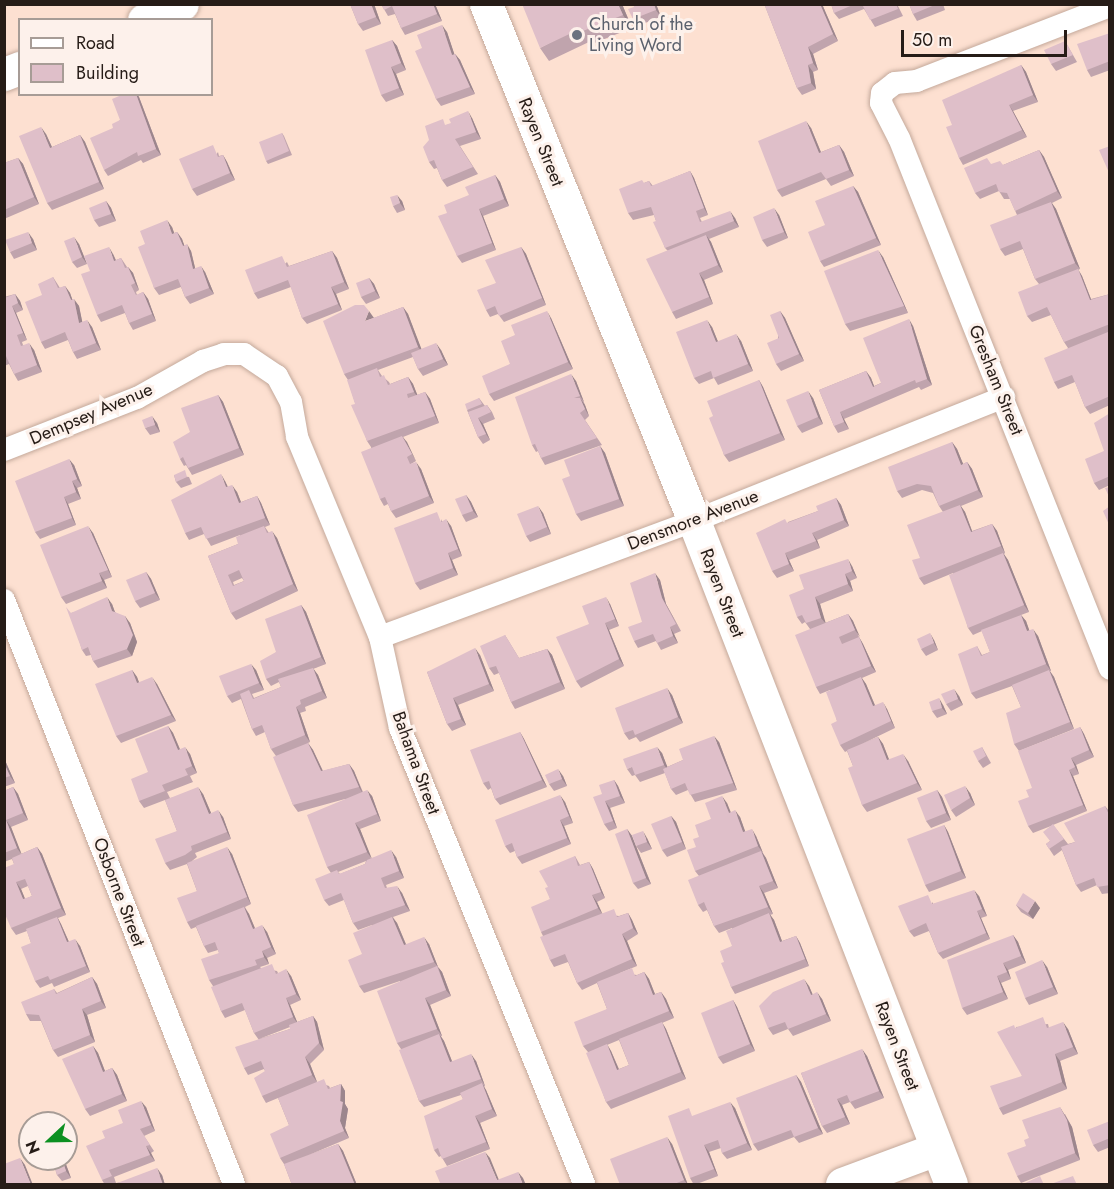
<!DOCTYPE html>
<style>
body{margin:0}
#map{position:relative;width:1114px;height:1189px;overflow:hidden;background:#fde0d1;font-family:Jost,sans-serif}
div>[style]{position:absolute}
.roads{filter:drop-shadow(0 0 2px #c4a99b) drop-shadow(0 0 2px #c4a99b)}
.street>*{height:22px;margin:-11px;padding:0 11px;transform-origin:11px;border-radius:11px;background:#fff}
.secondary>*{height:33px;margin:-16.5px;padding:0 16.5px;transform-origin:16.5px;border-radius:16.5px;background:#fff}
.wall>*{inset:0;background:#c0a4ad}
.shaded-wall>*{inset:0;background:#9c868d}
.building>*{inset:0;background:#dfbfc9}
.dots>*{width:16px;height:16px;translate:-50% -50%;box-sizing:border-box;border:3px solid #fdf1eb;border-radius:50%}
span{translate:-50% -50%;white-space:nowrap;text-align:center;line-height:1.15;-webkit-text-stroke:6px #fdf1eb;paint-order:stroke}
.worship-label{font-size:18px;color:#5b616d}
.left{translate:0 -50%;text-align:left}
.street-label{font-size:18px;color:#261c17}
.frame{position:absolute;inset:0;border:6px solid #261c17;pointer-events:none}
.legend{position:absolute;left:18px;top:18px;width:195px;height:78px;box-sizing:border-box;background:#fdf1eb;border:2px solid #a79c96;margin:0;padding:8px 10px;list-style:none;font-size:18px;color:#261c17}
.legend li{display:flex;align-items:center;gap:12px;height:30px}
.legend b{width:30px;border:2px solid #a79c96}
.north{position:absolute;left:18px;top:1111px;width:60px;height:60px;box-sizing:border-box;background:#fdf1eb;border:2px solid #a79c96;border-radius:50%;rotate:248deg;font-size:16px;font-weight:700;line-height:24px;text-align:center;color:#261c17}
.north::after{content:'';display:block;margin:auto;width:21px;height:27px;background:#0c9021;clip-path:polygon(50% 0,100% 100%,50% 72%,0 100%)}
.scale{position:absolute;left:901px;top:30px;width:166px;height:27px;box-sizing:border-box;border:3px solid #261c17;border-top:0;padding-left:8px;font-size:18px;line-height:21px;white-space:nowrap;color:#261c17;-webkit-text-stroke:4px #fdf1eb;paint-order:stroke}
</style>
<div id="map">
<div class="roads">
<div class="street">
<div style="left:1110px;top:6px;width:207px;rotate:158.8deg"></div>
<div style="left:917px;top:81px;width:22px;rotate:175deg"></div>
<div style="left:895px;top:83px;width:16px;rotate:142deg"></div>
<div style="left:882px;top:93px;width:10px;rotate:96deg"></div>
<div style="left:881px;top:103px;width:39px;rotate:63deg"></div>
<div style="left:899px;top:138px;width:571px;rotate:68.33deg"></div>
<div style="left:4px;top:450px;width:143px;rotate:-21.4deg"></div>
<div style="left:137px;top:398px;width:76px;rotate:-29.3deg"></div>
<div style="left:203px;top:361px;width:22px;rotate:-18deg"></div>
<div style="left:224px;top:354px;width:20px"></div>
<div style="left:244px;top:354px;width:40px;rotate:34deg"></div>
<div style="left:277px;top:376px;width:30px;rotate:62deg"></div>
<div style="left:291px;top:402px;width:36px;rotate:80deg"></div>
<div style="left:297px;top:437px;width:217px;rotate:67.5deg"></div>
<div style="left:380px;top:637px;width:93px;rotate:77.6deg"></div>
<div style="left:400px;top:728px;width:492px;rotate:68deg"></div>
<div style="left:4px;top:600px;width:628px;rotate:68.5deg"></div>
<div style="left:380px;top:637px;width:335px;rotate:-20.3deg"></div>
<div style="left:694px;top:521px;width:334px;rotate:-21.8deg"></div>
</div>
<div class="secondary">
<div style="left:486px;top:4px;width:557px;rotate:68.08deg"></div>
<div style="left:694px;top:521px;width:711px;rotate:68.81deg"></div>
<div style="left:144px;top:20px;width:41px;rotate:-22.8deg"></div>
<div style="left:4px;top:74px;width:17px;rotate:-21deg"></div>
<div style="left:842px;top:1184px;width:100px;rotate:-20.4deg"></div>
</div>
</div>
<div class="wall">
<div style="clip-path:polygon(350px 4px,374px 4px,381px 24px,363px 31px,358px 24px)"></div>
<div style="clip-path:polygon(381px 4px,435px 4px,442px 21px,405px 35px,401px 28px,395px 14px,388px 16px)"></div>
<div style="clip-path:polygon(622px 4px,632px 28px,592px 44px,591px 41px,549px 61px,540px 48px)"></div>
<div style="clip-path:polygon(656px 4px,661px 17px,637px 26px,633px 19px,634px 7px)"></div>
<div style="clip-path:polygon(822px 4px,838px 41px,813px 54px,818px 70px,813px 72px,816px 89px,802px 95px,797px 88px,765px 6px)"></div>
<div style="clip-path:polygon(831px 4px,897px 4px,903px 16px,875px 27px,864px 9px,839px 19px,834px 13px)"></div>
<div style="clip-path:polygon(909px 4px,943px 4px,945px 10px,917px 21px,913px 14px)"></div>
<div style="clip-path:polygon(447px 32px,454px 54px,455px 54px,460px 60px,475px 94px,441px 106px,436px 99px,422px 48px)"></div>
<div style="clip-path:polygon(1110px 33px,1110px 70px,1091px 77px,1087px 70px)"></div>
<div style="clip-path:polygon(392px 40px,397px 46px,406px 70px,396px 74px,404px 95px,386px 102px,381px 95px)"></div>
<div style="clip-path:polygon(1065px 41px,1077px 62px,1056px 71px,1051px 64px)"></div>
<div style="clip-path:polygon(1021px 65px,1026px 72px,1038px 102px,1013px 111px,1027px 137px,963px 165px,959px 158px,952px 125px)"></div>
<div style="clip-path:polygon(124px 94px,137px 94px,139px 97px,161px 155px,143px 163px,141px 160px,108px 176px,104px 170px,113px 128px,120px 120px)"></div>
<div style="clip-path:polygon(472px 118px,481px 139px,460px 146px,478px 174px,447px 187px,442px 180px,437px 168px,434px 169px,429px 162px,447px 125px)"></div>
<div style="clip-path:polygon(811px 128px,821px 152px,839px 145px,844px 152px,854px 176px,831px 186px,826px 179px,782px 197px,777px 190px)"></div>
<div style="clip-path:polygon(282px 133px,284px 136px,292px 155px,268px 164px,266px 161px)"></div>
<div style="clip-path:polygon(46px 134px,52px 147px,80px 135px,85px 142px,104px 189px,52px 210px,47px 203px)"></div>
<div style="clip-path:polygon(1039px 150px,1044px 157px,1062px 198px,1052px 203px,1056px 209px,1080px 269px,1078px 270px,1082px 276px,1091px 299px,1110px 294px,1110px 405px,1090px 414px,1085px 407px,1075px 382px,1058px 389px,1054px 382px,1068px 348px,1064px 342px,1051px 315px,1032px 322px,1027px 316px,1039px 284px,1035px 279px,1023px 249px,1005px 256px,1000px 249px,1017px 215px,1010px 199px,1004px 199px,999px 191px,980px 199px,975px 193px,991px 164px,1003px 165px)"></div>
<div style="clip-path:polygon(218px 152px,219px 156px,223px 155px,227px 162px,235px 180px,197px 196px,192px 189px)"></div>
<div style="clip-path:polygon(18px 158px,23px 164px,39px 204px,4px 219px,4px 163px)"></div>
<div style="clip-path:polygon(690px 171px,694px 178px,708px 215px,700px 218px,702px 222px,735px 218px,739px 227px,709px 239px,711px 242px,723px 272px,704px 280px,713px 304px,676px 319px,672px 312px,668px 251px,665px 248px,654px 215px,633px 220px,628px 213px,644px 183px,649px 181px,653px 186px)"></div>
<div style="clip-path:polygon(495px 175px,500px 182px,509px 206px,483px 216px,496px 250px,462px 263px,457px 256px,447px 213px)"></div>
<div style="clip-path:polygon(853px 186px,858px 192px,881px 245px,824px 267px,820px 261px)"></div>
<div style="clip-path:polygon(106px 201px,111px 208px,116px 221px,99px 227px,94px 220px)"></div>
<div style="clip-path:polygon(402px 201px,405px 210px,397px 213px,393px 206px)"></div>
<div style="clip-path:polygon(779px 215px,788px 238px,767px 247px,762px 240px)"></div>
<div style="clip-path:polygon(172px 227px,174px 233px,177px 232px,182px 239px,184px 245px,191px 251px,195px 268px,205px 272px,214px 294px,190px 304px,185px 297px,181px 287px,159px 295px,154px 288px,145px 244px)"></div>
<div style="clip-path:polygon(33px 239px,37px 250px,14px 259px,10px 252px)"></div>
<div style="clip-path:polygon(79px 244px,87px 264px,77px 268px,72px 262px)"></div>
<div style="clip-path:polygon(521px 247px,526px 254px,546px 305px,504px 322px,498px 314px,490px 317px,486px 310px,496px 283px)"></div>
<div style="clip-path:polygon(332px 251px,337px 258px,349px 289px,336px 294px,342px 310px,307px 324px,302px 318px,291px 287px,258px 299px,254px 293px,287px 262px,289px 266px)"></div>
<div style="clip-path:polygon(113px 254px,116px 260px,121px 258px,127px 267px,128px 267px,133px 273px,139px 290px,136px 292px,137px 295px,143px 292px,148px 299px,156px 321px,133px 330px,129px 323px,125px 313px,101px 322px,97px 315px)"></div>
<div style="clip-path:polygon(883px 257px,908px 313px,850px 331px,845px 324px)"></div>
<div style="clip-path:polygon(53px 277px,60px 288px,65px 286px,70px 293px,72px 299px,79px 306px,82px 322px,92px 327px,101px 350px,77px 359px,73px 352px,68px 340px,45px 349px,41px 342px,42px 295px)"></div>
<div style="clip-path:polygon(369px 278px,374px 284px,380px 298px,366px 304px,361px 297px)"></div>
<div style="clip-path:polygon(15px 294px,20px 301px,23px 310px,16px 313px,27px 340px,22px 342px,23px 345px,34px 350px,42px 372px,18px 381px,14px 374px,9px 364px,4px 366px,4px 297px)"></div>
<div style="clip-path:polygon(403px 307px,408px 314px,421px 349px,441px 350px,448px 365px,423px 376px,418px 369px,413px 357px,378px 370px,382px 376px,389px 382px,390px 384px,408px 377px,413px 384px,417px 395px,425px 392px,430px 399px,439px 423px,403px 437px,416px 461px,411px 464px,421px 469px,434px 503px,396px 518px,391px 511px,388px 504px,384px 506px,380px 499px,371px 447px,367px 441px,348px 380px,344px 374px,374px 318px)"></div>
<div style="clip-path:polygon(780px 311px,785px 318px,804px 361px,781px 371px,776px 364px)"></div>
<div style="clip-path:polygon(551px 318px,573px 369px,494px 401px,489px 394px,510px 364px,515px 335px)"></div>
<div style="clip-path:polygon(913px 326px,932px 385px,921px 390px,919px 387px,844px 419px,849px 429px,838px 433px,834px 426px,819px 390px,866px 371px,871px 378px,874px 386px,881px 383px)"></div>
<div style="clip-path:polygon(712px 327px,718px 342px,741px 341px,753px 371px,718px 385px,714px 378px,699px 384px,694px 378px)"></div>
<div style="clip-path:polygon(759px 380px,763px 387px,785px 440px,729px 462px,724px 455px,713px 416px)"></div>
<div style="clip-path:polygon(576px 381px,589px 416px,585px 420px,602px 445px,545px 465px,541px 458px,538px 451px,536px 452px,532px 445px)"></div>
<div style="clip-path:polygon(218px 395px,223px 402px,244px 455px,192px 475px,186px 465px,184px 466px,180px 459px,190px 432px)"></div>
<div style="clip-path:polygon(479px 398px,485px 406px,487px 405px,492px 412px,495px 419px,483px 424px,490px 440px,483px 444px,478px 437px,467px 410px)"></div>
<div style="clip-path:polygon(813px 398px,823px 424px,802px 433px,797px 426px)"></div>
<div style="clip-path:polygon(1110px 413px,1110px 485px,1099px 490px,1094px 483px,1104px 451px)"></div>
<div style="clip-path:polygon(157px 423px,160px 432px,150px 435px,145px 428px)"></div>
<div style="clip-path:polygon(952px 442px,957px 449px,963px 464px,967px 462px,972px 469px,983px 497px,961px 506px,965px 512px,972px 531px,992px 524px,997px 531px,1005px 553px,1004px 554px,1008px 560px,1029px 612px,1021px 615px,1026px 621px,1029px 630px,1038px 636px,1051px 671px,1050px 671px,1054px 677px,1074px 729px,1019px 751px,1014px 744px,1021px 707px,1012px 686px,976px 699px,971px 693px,977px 646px,982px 655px,990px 652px,982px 631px,973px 635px,968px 628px,953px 573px,924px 585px,919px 578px,920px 558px,943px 512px,939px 506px,933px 493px,922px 490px,902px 498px,897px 491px)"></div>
<div style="clip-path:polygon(600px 446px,605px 453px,624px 506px,581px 521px,576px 514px,570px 476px)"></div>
<div style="clip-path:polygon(74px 465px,82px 486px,77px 488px,81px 499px,68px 504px,76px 525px,40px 539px,35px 532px)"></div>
<div style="clip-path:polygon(174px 475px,189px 477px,192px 484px,181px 488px,176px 482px)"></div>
<div style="clip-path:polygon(evenodd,225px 481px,228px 487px,237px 492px,241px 502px,257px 496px,261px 503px,270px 525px,265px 527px,269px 533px,277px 538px,298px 591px,236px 620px,231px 613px,208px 556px,238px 544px,240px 535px,211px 546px,204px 534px,189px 540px,185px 533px,225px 481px,242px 578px,244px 581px,234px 585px,233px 582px,242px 578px)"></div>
<div style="clip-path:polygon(466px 495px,471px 502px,478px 517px,466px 522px,462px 515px)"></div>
<div style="clip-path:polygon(836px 498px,841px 505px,849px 526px,817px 540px,820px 548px,789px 560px,794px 571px,777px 578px,772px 571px,788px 522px,818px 511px)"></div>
<div style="clip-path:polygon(543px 513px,551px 534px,530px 542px,526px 536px)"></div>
<div style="clip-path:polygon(442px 519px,442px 521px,451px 526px,462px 556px,452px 560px,458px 575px,420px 590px,415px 583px)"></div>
<div style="clip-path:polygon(93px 533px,112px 577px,104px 580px,107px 588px,66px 604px,61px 597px)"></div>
<div style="clip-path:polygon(852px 566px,857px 578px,850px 581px,853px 591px,820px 604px,825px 623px,848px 614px,853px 621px,859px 637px,863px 644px,876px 672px,862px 678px,866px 684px,875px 705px,887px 709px,895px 728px,862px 744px,878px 737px,883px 744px,889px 760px,908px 761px,922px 790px,867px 812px,862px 805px,853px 766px,847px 751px,845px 752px,840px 745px,837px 721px,830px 690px,820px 694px,816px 687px,810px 629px,805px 622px,802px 624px,797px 617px,804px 589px)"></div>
<div style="clip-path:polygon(146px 572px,151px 579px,160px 600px,140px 608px,135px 601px)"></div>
<div style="clip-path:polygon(660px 580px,666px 604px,681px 631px,674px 634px,678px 643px,661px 650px,656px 641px,638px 648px,634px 641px)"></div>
<div style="clip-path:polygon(112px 604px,115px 612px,130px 623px,137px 642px,132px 656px,98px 668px,93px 661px,91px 655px,86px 656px,82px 650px,71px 613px)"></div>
<div style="clip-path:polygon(610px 604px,619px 626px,609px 630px,624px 666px,581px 688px,576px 681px,589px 624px)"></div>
<div style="clip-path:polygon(evenodd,301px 605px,306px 612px,326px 664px,313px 669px,318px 675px,327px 698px,305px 707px,306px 711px,300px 713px,310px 742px,308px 743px,313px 750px,323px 771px,349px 764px,354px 771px,363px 792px,372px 796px,381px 821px,360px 829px,371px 858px,396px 857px,404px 878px,386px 885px,387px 888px,402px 893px,410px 911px,393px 917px,397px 923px,406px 944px,429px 944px,438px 967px,442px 972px,451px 996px,430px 1005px,442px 1036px,441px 1036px,444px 1041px,452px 1061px,476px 1061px,485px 1086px,484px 1087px,486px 1090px,497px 1116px,480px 1123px,490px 1149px,447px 1166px,441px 1156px,439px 1157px,434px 1150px,463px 1099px,461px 1095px,424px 1107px,419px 1101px,401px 1049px,397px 1043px,400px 981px,364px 993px,359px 986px,362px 954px,372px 925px,358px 930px,353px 923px,344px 900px,329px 906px,324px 900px,331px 873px,327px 867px,345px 799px,298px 812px,293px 805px,276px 756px,271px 749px,265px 732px,256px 736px,252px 729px,241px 699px,232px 703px,227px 696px,256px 670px,264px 690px,252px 694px,254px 698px,281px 687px,279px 682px,271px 686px,266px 679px,276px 652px,301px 605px,366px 861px,365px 864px,340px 874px,338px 872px,366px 861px)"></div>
<div style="clip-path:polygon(505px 635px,519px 658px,547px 649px,552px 655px,565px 689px,515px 709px,511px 702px,499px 673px,494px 675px,489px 668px)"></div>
<div style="clip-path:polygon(934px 640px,938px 650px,926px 656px,921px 649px)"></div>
<div style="clip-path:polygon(480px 655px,494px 691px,458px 705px,466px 725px,452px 731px,447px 724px,427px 672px)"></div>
<div style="clip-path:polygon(132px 670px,137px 677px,139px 683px,157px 684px,176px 721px,121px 743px,116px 736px)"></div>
<div style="clip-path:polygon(672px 695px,683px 723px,640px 742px,636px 737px,629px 740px,624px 733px)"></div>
<div style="clip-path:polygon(959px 696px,963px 705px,951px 711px,946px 704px)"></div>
<div style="clip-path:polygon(943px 705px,947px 714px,937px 718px,932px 711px)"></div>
<div style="clip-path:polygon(evenodd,168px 726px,173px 733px,180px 749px,190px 754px,197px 773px,190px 776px,193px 782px,167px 792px,170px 798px,203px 794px,211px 813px,223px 817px,231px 839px,195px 853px,197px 857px,192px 861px,232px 854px,251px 904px,245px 907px,249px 914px,255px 928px,267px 932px,276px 954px,267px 958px,269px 964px,260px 967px,261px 968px,277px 971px,278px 973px,291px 976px,301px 1000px,290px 1005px,297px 1022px,313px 1016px,317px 1022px,324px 1050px,310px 1064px,317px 1082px,329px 1086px,330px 1088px,341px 1084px,345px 1091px,345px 1104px,348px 1109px,345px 1128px,349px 1138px,309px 1155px,338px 1144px,343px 1151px,357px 1185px,292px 1185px,284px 1164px,280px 1158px,289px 1125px,278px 1098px,266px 1103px,262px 1096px,265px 1071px,264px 1069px,248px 1075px,244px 1068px,259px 1040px,254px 1033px,245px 1010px,225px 1018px,221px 1011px,213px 986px,209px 980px,219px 953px,218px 950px,208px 953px,204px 946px,196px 927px,191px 929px,187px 922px,197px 891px,187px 864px,170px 870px,165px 863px,177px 831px,165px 800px,144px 808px,139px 801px,148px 772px,168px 726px,290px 1027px,290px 1029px,259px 1039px,290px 1027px)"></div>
<div style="clip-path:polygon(1080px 727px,1084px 734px,1094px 757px,1076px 765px,1079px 774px,1073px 776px,1087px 811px,1053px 825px,1068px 844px,1075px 842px,1105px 806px,1110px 812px,1110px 893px,1102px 894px,1097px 885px,1081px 892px,1076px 885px,1062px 850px,1054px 856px,1046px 844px,1050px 841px,1051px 826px,1033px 833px,1028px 826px,1029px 797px,1032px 788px)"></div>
<div style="clip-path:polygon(520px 732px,524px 739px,547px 787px,500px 805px,495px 799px,491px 788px,488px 790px,483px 783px)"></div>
<div style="clip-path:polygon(719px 742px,737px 790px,695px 802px,688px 790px,676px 795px,671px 789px,665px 773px,640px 782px,635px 775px,632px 776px,627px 769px,662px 753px,667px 767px,683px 760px)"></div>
<div style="clip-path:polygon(982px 747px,991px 763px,983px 768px,978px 761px)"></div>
<div style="clip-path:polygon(4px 758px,15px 783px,4px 787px)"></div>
<div style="clip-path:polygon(563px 776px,567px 786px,554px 791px,549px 784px)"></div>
<div style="clip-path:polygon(614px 780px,618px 786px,625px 803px,610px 808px,617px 828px,609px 831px,604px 824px,602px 794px)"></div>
<div style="clip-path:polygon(evenodd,13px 787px,18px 794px,28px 820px,11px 827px,21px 854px,37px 847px,42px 854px,66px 915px,58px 918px,61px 924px,69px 942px,80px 946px,90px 972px,54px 987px,52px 983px,40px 988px,35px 981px,31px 943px,27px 931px,16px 935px,11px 928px,14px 864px,12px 859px,4px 862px,4px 791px,13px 787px,28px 886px,32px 896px,25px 899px,21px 889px,28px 886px)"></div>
<div style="clip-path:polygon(937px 790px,942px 797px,951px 820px,931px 828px,926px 821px)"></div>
<div style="clip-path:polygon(970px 793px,975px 805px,956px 817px,951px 810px)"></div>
<div style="clip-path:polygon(565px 802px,573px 823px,564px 826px,571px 844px,522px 864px,517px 857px,515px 851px,510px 853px,505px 846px)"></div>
<div style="clip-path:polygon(727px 803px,730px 812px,740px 817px,745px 832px,756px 836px,763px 853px,766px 858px,778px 888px,764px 893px,773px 914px,770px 915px,774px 920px,782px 941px,796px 936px,800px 943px,809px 966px,735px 994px,731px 987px,724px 962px,732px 946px,732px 928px,719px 933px,714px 926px,707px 910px,703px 912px,698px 905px,699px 876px,695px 871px,696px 847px,699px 837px,711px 819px)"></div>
<div style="clip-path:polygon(671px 816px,676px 822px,686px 849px,667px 857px,662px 850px)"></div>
<div style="clip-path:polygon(944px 825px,948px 832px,966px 878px,929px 892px,925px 885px)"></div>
<div style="clip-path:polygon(627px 829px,632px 836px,651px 884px,638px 889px,633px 883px)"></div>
<div style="clip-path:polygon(647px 838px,652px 849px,641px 853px,636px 846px)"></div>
<div style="clip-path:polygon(evenodd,575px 856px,580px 865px,589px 862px,593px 869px,605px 898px,597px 902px,602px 914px,619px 916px,628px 913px,632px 920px,638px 934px,627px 941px,637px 966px,620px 973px,637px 975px,644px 972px,649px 979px,655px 994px,661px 992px,666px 999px,674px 1018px,662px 1023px,666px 1029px,686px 1079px,611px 1109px,606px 1102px,588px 1052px,583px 1046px,607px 1009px,597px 983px,582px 990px,577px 983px,568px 962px,554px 967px,550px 960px,543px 936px,541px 932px,550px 899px,548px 887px,575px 856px,619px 1040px,629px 1065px,619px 1069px,611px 1051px,607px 1045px,619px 1040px)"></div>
<div style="clip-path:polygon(979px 896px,987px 916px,981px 918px,990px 939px,943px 959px,938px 953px,929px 931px,914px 937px,909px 931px,933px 902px,933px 904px)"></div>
<div style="clip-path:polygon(1016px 905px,1040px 908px,1033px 919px,1021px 912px)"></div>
<div style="clip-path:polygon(1013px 935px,1018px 942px,1026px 963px,1008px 970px,1011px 979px,1001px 983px,1008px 999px,967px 1015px,962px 1008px)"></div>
<div style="clip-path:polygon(1047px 967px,1058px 994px,1029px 1005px,1025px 998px)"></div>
<div style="clip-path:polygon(92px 977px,97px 984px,106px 1008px,87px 1015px,95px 1042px,58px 1057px,53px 1050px,41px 1021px,30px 1021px,26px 1014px,54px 989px,57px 993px)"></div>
<div style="clip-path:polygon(809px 986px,812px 994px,822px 999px,831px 1021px,793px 1036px,788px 1029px,773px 1035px,768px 1028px)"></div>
<div style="clip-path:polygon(733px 1000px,737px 1007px,755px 1051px,723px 1064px,718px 1057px)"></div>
<div style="clip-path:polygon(1048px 1024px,1049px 1028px,1068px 1029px,1078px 1054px,1060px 1061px,1067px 1089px,1003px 1115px,999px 1108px,1022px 1076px,1016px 1027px)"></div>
<div style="clip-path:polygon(93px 1046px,98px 1053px,105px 1071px,112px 1068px,117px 1075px,127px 1101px,90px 1116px,85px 1109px)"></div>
<div style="clip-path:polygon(867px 1056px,884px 1098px,855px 1109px,850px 1102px,842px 1105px,850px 1124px,827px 1133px,822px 1126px,801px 1073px)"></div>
<div style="clip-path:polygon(796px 1075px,801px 1082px,823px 1134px,799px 1143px,794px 1137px,758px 1151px,753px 1144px)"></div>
<div style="clip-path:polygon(146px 1107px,155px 1131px,144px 1136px,154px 1151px,151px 1153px,155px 1161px,114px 1177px,116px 1183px,162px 1175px,165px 1185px,105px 1185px,102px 1180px,123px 1123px)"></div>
<div style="clip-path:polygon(735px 1108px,752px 1150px,727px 1159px,722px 1153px,721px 1148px,709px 1152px,718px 1176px,694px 1185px,690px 1178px,694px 1116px)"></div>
<div style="clip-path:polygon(1065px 1114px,1072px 1127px,1080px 1160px,1021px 1183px,1017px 1176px,1029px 1138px)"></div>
<div style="clip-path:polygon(1110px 1121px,1110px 1147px,1098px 1152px,1093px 1145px)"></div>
<div style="clip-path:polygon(672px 1144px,688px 1185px,620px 1185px)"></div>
<div style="clip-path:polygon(52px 1159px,64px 1159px,71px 1178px,62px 1181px,57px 1175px)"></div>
</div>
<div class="shaded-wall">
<div style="clip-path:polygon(371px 4px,374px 4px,381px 24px,376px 17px)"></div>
<div style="clip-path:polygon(433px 4px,435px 4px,442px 21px,437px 14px)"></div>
<div style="clip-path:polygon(618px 4px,622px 4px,632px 28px,623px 15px)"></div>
<div style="clip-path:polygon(654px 4px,656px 4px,661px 17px,656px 10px)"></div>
<div style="clip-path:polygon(820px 4px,822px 4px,838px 41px,833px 34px)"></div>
<div style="clip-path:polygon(442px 25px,447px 32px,457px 62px,452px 55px)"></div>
<div style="clip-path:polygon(392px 40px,397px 46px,406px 70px,401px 63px)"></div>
<div style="clip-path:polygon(808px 47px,813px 54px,818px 70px,813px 63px)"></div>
<div style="clip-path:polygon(455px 54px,460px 60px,475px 94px,470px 87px)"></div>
<div style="clip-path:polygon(808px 65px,813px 72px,816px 89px,811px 83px)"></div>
<div style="clip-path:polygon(1021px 65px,1026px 72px,1038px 102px,1033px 95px)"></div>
<div style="clip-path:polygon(391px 67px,396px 74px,404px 95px,399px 88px)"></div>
<div style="clip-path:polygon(136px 94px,137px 94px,139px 97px,161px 155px,156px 149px)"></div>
<div style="clip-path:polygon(1009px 105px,1013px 111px,1027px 137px,1022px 130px)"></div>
<div style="clip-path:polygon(468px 111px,472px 118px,481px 139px,476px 132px)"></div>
<div style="clip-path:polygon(806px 121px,811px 128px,824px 160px,819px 153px)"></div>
<div style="clip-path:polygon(41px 127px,46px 134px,55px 154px,50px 148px)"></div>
<div style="clip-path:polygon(80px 135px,85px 142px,104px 189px,99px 182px)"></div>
<div style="clip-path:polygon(839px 145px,844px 152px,854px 176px,849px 170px)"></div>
<div style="clip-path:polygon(1039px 150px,1044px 157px,1062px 198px,1057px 191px)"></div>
<div style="clip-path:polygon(223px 155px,227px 162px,235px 180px,230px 173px)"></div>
<div style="clip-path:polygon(18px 158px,23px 164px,39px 204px,34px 197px)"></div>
<div style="clip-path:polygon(690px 171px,694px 178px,708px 215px,704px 208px)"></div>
<div style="clip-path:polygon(495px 175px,500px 182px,509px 206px,504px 199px)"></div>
<div style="clip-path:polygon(853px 186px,858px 192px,881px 245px,876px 238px)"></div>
<div style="clip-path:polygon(397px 195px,402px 201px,405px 210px,400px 203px)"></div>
<div style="clip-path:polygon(106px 201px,111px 208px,116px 221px,111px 214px)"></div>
<div style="clip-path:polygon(1051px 202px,1056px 209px,1080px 269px,1075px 263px)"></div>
<div style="clip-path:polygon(774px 208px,779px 215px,788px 238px,784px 232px)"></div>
<div style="clip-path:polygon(479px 209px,483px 216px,496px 250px,492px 243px)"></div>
<div style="clip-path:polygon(730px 211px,735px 218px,739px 227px,734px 221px)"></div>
<div style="clip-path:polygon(167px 220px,172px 227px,177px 241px,172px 234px)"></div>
<div style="clip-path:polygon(28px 232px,33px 239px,37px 250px,32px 243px)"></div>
<div style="clip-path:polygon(177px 232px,182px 239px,187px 253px,183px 246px)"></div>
<div style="clip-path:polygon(706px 235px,711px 242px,723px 272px,718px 265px)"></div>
<div style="clip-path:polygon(74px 237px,79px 244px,87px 264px,82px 257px)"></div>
<div style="clip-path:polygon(187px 244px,191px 251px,197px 276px,193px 269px)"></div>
<div style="clip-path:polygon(109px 247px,113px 254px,119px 268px,114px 261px)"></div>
<div style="clip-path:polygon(521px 247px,526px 254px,546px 305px,542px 298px)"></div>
<div style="clip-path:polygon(878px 250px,883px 257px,908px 313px,904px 306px)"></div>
<div style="clip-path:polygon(332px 251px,337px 258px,349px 289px,344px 282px)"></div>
<div style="clip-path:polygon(201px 266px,205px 272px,214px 294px,209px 288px)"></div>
<div style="clip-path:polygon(128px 267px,133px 273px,139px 290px,135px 283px)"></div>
<div style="clip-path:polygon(1078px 269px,1082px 276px,1094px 307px,1090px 300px)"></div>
<div style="clip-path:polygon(699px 273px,704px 280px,713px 304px,709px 297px)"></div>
<div style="clip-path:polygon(369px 278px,374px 284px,380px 298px,375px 291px)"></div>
<div style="clip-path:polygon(65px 286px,70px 293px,75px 307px,71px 300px)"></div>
<div style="clip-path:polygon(331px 287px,336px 294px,342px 310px,338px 304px)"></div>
<div style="clip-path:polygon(143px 292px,148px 299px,156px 321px,152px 314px)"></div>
<div style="clip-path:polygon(15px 294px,20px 301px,23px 310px,18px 303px)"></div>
<div style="clip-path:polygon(74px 299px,79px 306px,84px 330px,79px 323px)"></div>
<div style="clip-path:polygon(12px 306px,16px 313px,27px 340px,23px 333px)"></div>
<div style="clip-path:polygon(403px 307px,408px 314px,423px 353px,418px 347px)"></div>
<div style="clip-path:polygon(369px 311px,374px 318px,365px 321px)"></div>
<div style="clip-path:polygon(547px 311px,551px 318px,573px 369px,568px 362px)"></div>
<div style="clip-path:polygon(780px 311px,785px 318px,804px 361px,799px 354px)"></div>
<div style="clip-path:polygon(909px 319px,913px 326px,932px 385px,927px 379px)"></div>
<div style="clip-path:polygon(87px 320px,92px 327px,101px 350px,96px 343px)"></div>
<div style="clip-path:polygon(707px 320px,712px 327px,721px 349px,716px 342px)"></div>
<div style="clip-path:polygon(736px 334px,741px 341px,753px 371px,748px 364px)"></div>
<div style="clip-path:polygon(29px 343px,34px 350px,42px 372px,37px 365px)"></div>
<div style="clip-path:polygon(436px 343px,441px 350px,448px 365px,443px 359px)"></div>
<div style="clip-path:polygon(866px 371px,871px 378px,877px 394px,873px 387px)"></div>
<div style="clip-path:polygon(571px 374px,576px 381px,584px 402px,580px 396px)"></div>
<div style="clip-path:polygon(408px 377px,413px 384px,419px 399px,414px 392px)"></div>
<div style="clip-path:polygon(759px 380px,763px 387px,785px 440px,780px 433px)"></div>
<div style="clip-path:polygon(808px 391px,813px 398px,823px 424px,818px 417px)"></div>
<div style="clip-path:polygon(425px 392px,430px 399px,439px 423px,435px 416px)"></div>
<div style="clip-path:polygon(218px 395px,223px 402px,244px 455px,239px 448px)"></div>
<div style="clip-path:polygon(580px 398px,585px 405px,589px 416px,585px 409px)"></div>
<div style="clip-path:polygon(840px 412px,844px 419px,849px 429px,844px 422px)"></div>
<div style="clip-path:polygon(152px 416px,157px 423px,160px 432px,155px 425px)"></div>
<div style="clip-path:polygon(478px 418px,483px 424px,490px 440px,486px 434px)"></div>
<div style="clip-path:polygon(402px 436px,407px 442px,416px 461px,412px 454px)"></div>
<div style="clip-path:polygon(952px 442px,957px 449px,966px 471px,961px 465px)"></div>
<div style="clip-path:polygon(600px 446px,605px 453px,624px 506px,619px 499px)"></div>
<div style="clip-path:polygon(69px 459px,74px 465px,82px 486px,77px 479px)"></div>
<div style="clip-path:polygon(416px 462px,421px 469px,434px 503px,429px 496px)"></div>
<div style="clip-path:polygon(967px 462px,972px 469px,983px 497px,978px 490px)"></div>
<div style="clip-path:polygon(221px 474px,225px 481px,231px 494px,226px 487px)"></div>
<div style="clip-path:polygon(72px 481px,77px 488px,81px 499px,76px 492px)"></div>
<div style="clip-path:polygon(232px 485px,237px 492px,244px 510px,239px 503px)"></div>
<div style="clip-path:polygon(466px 495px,471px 502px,478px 517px,473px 511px)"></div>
<div style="clip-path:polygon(257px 496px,261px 503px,270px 525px,265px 518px)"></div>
<div style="clip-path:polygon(64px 497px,68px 504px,76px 525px,72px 518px)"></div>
<div style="clip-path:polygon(836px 498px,841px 505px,849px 526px,844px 520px)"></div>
<div style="clip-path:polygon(960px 505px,965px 512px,975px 539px,971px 532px)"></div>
<div style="clip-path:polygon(538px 506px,543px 513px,551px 534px,547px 527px)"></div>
<div style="clip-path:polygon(446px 519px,451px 526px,462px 556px,458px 549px)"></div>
<div style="clip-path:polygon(992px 524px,997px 531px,1005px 553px,1001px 546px)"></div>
<div style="clip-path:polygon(88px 526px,93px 533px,112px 577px,108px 570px)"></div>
<div style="clip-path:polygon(272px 531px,277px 538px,298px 591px,293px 584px)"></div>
<div style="clip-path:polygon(812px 533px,817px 540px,820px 548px,816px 541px)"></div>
<div style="clip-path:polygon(448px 553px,452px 560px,458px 575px,453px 568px)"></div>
<div style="clip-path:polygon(785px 553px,789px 560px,794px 571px,789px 564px)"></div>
<div style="clip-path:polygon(1003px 553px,1008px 560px,1029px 612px,1024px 605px)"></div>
<div style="clip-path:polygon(848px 559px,852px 566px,857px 578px,852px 571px)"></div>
<div style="clip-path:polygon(146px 572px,151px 579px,160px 600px,155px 593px)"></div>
<div style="clip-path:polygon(99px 573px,104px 580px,107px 588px,102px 581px)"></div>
<div style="clip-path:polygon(655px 573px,660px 580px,666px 604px,681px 631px,662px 598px)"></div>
<div style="clip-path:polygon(845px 574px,850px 581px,853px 591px,848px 584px)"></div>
<div style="clip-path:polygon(107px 597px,112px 604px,117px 618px,112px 611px)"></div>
<div style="clip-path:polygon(606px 597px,610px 604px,619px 626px,615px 619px)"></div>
<div style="clip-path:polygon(815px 597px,820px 604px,826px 624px,821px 618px)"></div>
<div style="clip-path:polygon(301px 605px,306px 612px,326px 664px,321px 657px)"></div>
<div style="clip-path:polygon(848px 614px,853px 621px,860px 637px,855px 630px)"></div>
<div style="clip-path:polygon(1021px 615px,1026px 621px,1032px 638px,1027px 631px)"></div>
<div style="clip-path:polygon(125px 616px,130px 623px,137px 642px,132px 656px,127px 649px)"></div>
<div style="clip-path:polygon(605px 623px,609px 630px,624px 666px,619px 659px)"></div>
<div style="clip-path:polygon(670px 627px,674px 634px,678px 643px,673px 636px)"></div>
<div style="clip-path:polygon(1033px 629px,1038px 636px,1051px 671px,1046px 664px)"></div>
<div style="clip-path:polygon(930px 633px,934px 640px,938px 650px,934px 643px)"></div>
<div style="clip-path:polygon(859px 637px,863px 644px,876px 672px,871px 666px)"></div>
<div style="clip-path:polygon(475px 648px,480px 655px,494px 691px,489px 684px)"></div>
<div style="clip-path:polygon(547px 649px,552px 655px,565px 689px,560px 682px)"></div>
<div style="clip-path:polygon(251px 664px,256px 670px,264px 690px,259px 683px)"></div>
<div style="clip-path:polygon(313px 668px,318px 675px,327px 698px,322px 691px)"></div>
<div style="clip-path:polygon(132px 670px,137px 677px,142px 690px,137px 683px)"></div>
<div style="clip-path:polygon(1049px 670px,1054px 677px,1074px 729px,1070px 722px)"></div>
<div style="clip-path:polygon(152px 677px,157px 684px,176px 721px,171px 715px)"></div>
<div style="clip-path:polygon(861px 677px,866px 684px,878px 713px,873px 706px)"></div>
<div style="clip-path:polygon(667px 688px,672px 695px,683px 723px,678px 717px)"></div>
<div style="clip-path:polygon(954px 689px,959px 696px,963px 705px,958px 699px)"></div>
<div style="clip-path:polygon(453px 698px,458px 705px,466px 725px,461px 719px)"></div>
<div style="clip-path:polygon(939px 698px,943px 705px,947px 714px,942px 708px)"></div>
<div style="clip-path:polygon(883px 702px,887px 709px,895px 728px,891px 721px)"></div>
<div style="clip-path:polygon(296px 707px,300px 713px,310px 742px,305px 735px)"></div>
<div style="clip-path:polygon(168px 726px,173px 733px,183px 757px,178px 750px)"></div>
<div style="clip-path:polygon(1080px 727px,1084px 734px,1094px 757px,1089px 750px)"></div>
<div style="clip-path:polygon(520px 732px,524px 739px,547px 787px,542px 780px)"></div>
<div style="clip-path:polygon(714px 736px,719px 742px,737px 790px,733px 783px)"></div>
<div style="clip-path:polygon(878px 737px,883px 744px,892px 767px,887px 760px)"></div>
<div style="clip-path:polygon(308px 743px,313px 750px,326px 778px,321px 771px)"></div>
<div style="clip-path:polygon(185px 747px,190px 754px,197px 773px,192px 766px)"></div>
<div style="clip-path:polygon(657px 747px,662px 753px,669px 771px,664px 765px)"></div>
<div style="clip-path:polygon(903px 754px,908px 761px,922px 790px,917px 783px)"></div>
<div style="clip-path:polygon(4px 758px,15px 783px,10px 776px,4px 763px)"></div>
<div style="clip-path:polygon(1071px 758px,1076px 765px,1079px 774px,1075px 767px)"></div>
<div style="clip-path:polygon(349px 764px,354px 771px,363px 794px,359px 787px)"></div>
<div style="clip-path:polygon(558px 769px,563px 776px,567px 786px,562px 779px)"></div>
<div style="clip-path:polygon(1069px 770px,1073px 776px,1087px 811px,1083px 805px)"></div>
<div style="clip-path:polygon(614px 780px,618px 786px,625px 803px,620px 796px)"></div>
<div style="clip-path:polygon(965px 786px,970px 793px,975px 805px,970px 798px)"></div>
<div style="clip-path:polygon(13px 787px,18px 794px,28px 820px,23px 813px)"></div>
<div style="clip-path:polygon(198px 787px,203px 794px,214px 820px,209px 814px)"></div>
<div style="clip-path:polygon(367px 790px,372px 796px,381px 821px,377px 814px)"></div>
<div style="clip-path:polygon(937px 790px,942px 797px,951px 820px,946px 813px)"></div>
<div style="clip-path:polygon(560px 795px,565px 802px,573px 823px,569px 816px)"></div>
<div style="clip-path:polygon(722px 796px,727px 803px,734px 820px,729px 813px)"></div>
<div style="clip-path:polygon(605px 801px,610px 808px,617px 828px,613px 821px)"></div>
<div style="clip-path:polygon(218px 810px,223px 817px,231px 839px,227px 832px)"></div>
<div style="clip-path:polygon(735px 810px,740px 817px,748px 839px,743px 832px)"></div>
<div style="clip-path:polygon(671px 816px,676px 822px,686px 849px,682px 842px)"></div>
<div style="clip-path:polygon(6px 820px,11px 827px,22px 855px,17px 848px)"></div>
<div style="clip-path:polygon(560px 820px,564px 826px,571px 844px,567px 838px)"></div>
<div style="clip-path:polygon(355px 823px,360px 829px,372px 859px,367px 852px)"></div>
<div style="clip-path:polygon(944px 825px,948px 832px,966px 878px,961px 871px)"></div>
<div style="clip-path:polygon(627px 829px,632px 836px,651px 884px,646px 878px)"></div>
<div style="clip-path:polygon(752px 829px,756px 836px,763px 853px,758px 846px)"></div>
<div style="clip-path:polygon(643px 831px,647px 838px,652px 849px,647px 842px)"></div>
<div style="clip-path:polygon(37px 847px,42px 854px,66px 915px,61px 908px)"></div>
<div style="clip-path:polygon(227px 847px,232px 854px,251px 904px,247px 897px)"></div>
<div style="clip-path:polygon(391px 850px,396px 857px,404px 878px,399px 871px)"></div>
<div style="clip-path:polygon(761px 851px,766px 858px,778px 888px,773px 881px)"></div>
<div style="clip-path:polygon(589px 862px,593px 869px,605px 898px,601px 892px)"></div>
<div style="clip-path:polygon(16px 882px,21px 889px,28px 906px,23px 899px)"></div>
<div style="clip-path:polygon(397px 886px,402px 893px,410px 911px,405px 905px)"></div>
<div style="clip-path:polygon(759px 886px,764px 893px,773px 914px,768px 907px)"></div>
<div style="clip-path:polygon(974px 890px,979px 896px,987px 916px,982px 909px)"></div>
<div style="clip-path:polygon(592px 895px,597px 902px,603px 915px,598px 908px)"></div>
<div style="clip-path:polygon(1035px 901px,1040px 908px,1033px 919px,1028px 913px)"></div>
<div style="clip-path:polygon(244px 907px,249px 914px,258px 936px,253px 929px)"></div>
<div style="clip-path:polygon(977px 911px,981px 918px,990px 939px,986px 933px)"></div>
<div style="clip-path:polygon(628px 913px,632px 920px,638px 934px,633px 928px)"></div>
<div style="clip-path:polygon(769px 913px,774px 920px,785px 949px,780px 942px)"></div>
<div style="clip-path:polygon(57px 917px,61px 924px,72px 949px,67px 942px)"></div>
<div style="clip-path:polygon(392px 917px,397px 923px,409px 952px,404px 945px)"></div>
<div style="clip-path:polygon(262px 925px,267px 932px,276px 954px,271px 947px)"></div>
<div style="clip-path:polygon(622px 934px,627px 941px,637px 966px,632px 959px)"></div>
<div style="clip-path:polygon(1013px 935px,1018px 942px,1026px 963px,1021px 956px)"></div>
<div style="clip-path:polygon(796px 936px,800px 943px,809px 966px,805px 959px)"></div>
<div style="clip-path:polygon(424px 937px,429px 944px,438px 967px,442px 972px,451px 996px,446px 990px,438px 967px,434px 962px)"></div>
<div style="clip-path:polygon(75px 939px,80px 946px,90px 972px,86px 966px)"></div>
<div style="clip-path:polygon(262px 951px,267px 958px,269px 964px,264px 957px)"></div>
<div style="clip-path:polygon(1042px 960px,1047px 967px,1058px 994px,1053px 987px)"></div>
<div style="clip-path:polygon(1003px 963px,1008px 970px,1011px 979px,1007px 972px)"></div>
<div style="clip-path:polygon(286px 969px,291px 976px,301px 1000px,296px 994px)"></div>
<div style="clip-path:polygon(644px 972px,649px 979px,658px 1002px,653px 995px)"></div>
<div style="clip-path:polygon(997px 976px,1001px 983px,1008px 999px,1003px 992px)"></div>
<div style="clip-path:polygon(92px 977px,97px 984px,106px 1008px,101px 1001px)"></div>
<div style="clip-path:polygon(804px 979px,809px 986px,816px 1002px,811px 995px)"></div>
<div style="clip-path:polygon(661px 992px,666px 999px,674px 1018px,669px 1011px)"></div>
<div style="clip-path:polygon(817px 992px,822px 999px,831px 1021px,826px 1014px)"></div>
<div style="clip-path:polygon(286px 998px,290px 1005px,298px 1024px,293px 1017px)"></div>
<div style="clip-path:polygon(425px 998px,430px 1005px,442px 1036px,437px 1029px)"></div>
<div style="clip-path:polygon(733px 1000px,737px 1007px,755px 1051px,750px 1044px)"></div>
<div style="clip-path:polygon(82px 1009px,87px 1015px,95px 1042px,90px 1035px)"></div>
<div style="clip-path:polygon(313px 1016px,317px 1022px,324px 1050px,319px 1043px)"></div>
<div style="clip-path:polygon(662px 1022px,666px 1029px,686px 1079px,681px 1072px)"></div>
<div style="clip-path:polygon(1063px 1022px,1068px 1029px,1078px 1054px,1073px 1047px)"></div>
<div style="clip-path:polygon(439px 1034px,444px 1041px,455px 1069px,450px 1062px)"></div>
<div style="clip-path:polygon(607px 1044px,611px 1051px,622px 1077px,617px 1070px)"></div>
<div style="clip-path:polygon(93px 1046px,98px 1053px,108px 1079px,103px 1072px)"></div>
<div style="clip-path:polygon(862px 1049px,867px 1056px,884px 1098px,879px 1091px)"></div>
<div style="clip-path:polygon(471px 1054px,476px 1061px,485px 1086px,481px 1079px)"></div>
<div style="clip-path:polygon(1055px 1054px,1060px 1061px,1067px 1089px,1062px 1082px)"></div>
<div style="clip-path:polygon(305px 1057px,310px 1064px,317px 1082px,312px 1075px)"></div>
<div style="clip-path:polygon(112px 1068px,117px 1075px,127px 1101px,122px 1094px)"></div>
<div style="clip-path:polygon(796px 1075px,801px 1082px,823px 1134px,818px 1128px)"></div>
<div style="clip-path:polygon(482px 1083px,486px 1090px,497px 1116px,492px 1109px)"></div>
<div style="clip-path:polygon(341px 1084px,345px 1091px,345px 1104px,348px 1109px,345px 1128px,349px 1138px,344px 1131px,340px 1121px)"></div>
<div style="clip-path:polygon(837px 1099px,842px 1105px,850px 1124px,845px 1117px)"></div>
<div style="clip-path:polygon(141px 1101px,146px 1107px,155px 1131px,151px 1125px)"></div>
<div style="clip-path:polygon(730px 1102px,735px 1108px,752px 1150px,747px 1143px)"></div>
<div style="clip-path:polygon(1060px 1107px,1072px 1127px,1080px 1160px,1075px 1153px)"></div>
<div style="clip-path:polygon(475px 1116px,480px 1123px,490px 1149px,486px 1142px)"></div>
<div style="clip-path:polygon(667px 1137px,672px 1144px,688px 1185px,684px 1180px)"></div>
<div style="clip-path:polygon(338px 1144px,343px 1151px,357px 1185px,355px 1185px)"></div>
<div style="clip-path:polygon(704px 1145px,709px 1152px,718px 1176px,714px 1169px)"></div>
<div style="clip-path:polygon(146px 1146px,151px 1153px,155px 1161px,150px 1155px)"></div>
<div style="clip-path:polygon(485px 1152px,490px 1158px,501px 1185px,497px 1180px)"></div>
<div style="clip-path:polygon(20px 1158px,25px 1165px,33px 1185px,31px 1185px)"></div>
<div style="clip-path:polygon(62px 1159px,64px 1159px,71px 1178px,66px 1171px)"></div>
<div style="clip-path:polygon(157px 1168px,162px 1175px,165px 1185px,163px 1185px)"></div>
<div style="clip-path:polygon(518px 1172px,523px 1178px,526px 1185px,523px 1185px)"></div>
</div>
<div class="building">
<div style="clip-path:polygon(350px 4px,371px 4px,376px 17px,358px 24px)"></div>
<div style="clip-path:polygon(381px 4px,433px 4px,437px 14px,401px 28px,392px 6px,384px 10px)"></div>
<div style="clip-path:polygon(522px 4px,618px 4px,623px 15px,583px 31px,582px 28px,540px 48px)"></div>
<div style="clip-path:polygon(633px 4px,654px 4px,656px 10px,633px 19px,628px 9px,634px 7px)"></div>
<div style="clip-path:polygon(767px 4px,820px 4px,833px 34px,808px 47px,813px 63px,808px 65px,811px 83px,797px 88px,765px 6px)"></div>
<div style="clip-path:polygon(831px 4px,855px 4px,834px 13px)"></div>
<div style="clip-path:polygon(862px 4px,896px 4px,898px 9px,870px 20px)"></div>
<div style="clip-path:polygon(909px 4px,937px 4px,913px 14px)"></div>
<div style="clip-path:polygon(442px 25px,452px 55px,455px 54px,470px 87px,436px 99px,415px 51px,422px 48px,417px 35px)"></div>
<div style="clip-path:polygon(1110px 33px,1110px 61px,1087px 70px,1077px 44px)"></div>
<div style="clip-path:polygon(392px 40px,401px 63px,391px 67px,399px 88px,381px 95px,365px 50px)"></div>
<div style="clip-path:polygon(1065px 41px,1073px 55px,1051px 64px,1044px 50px)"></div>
<div style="clip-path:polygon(1021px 65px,1033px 95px,1009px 105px,1022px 130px,959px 158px,946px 127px,952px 125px,942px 100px)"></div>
<div style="clip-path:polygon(124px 94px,136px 94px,156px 149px,138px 156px,137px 152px,104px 170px,90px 138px,113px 128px,112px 124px,120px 120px,112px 99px)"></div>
<div style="clip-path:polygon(468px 111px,476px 132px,455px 139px,473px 167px,442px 180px,434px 160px,429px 162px,423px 147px,429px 140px,425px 126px,443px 119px,445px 125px,451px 123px,449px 119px)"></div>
<div style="clip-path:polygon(806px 121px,819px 153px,839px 145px,849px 170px,826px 179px,821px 172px,777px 190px,758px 141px)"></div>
<div style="clip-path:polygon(41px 127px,50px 148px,80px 135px,99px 182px,47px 203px,19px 136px)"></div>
<div style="clip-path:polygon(282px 133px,289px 151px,266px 161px,259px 142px)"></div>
<div style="clip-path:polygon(213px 145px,218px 157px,223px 155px,230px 173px,192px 189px,179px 159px)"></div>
<div style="clip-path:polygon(1110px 146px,1110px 175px,1099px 150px)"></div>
<div style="clip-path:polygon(1039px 150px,1057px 191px,1015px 211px,1007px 193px,999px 192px,996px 184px,975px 193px,964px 168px,987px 158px,991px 164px,1000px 161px,1003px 165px)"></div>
<div style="clip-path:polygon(18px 158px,34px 197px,4px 210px,4px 163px)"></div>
<div style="clip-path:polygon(690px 171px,704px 208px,696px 211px,700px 222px,730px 211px,734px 221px,665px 248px,653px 222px,656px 221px,651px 207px,628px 213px,619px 189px,642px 180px,644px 183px,649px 181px,651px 186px)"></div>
<div style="clip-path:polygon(495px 175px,504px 199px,479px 209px,492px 243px,457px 256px,438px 216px,447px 213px,444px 205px,469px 195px,465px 187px)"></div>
<div style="clip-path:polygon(853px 186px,876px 238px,820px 261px,808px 232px,825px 225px,815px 201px)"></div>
<div style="clip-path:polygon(397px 195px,400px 203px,393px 206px,390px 197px)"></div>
<div style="clip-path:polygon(106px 201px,111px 214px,94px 220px,89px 208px)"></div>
<div style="clip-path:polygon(1051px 202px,1075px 263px,1035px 279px,1020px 241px,1000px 249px,990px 225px)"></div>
<div style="clip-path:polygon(774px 208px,784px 232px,762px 240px,753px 217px)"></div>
<div style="clip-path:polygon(167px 220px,172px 234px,177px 232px,183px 246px,187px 244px,193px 269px,201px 266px,209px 288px,185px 297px,178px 279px,154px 288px,138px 247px,145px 244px,140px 231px)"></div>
<div style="clip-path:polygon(28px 232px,32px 243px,10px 252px,5px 240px)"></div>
<div style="clip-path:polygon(706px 235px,718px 265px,699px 273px,709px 297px,672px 312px,646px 259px)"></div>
<div style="clip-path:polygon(74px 237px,82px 257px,72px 262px,64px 241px)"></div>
<div style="clip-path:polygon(109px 247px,114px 261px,121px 258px,125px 268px,128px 267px,135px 283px,131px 285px,136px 295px,143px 292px,152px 314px,129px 323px,122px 305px,97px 315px,81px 274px,90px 271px,84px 256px)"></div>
<div style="clip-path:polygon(521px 247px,542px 298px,499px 316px,495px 306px,486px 310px,477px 290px,496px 283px,485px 260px)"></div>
<div style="clip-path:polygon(878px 250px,904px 306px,845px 324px,824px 271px)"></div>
<div style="clip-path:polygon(332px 251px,344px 282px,331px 287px,338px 304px,302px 318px,288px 280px,254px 293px,245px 270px,282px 256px,287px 267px)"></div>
<div style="clip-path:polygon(1078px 269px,1090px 300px,1110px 294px,1110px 324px,1064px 342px,1047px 307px,1027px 316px,1018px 292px)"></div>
<div style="clip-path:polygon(53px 277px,58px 288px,65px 286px,71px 300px,74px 299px,79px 323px,87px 320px,96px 343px,73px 352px,65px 332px,41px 342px,25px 302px,42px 295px,38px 284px)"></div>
<div style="clip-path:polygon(369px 278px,375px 291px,361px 297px,356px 283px)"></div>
<div style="clip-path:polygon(15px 294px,18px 303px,12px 306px,23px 333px,17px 335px,21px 346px,29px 343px,37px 365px,14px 374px,6px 356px,4px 357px,4px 298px)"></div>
<div style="clip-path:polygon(355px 305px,364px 305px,369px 311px,365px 321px,403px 307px,418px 347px,344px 374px,323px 321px)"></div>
<div style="clip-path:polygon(547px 311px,568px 362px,489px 394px,482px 376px,510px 364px,501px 341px,515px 335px,511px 325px)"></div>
<div style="clip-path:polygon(780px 311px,799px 354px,776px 364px,767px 343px,779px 338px,770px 315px)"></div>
<div style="clip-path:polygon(909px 319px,927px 379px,916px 383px,915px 380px,840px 412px,844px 422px,834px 426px,819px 390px,866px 371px,873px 387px,881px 383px,863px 338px)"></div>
<div style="clip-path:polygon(707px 320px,716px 342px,736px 334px,748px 364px,713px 378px,711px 371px,694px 378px,676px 332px)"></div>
<div style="clip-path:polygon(1108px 332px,1110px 337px,1110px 396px,1085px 407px,1072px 375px,1054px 382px,1044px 358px)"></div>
<div style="clip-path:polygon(436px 343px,443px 359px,418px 369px,411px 353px)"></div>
<div style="clip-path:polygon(377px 368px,380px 377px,384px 375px,388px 385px,408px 377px,414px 392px,407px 394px,408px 398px,425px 392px,435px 416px,367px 441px,351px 405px,355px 404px,347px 380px)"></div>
<div style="clip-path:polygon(571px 374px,580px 396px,574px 398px,580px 398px,585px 409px,580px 413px,597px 438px,541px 458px,535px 444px,532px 445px,515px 397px)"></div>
<div style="clip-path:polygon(759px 380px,780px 433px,724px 455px,709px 418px,713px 416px,707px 401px)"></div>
<div style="clip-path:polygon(808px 391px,818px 417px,797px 426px,786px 400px)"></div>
<div style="clip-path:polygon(218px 395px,239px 448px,188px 468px,183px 457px,180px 459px,173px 442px,190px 432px,181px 408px)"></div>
<div style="clip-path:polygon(479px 398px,482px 404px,467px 410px,465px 404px)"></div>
<div style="clip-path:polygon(487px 405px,491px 412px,478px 418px,486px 434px,478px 437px,468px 412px)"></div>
<div style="clip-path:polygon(1110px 413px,1110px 476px,1094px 483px,1085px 459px,1104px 451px,1094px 423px)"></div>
<div style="clip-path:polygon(152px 416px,155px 425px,145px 428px,142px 420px)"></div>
<div style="clip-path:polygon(402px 436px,412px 454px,407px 457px,410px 464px,416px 462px,429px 496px,391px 511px,385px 497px,380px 499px,361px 452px)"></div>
<div style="clip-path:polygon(952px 442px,961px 465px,967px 462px,978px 490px,939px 506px,931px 486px,917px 484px,897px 491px,888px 467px)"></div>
<div style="clip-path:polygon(600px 446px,619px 499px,576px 514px,562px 479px,570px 476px,564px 460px)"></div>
<div style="clip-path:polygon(69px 459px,77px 479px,72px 481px,76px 492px,64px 497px,72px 518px,35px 532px,15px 481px)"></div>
<div style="clip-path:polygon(185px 470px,187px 477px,176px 482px,174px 475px)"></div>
<div style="clip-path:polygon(221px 474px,226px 487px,232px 485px,239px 503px,257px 496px,265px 518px,206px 539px,201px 527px,185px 533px,171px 500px)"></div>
<div style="clip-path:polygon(1110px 487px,1110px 499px,1105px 488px)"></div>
<div style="clip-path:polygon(466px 495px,473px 511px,462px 515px,455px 499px)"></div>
<div style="clip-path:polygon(836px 498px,844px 520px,812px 533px,816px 541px,785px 553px,789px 564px,772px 571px,756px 533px,785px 519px,787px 523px,818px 511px,816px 506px)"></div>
<div style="clip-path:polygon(960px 505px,971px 532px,992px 524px,1001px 546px,919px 578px,912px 560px,920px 558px,907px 525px)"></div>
<div style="clip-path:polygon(538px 506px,547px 527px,526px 536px,517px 514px)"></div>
<div style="clip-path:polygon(1110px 506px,1110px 527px,1103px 511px)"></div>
<div style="clip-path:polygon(437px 512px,441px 522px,446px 519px,458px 549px,448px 553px,453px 568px,415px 583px,394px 528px)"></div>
<div style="clip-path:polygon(88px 526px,108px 570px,99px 573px,102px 581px,61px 597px,40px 545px)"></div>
<div style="clip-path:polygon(evenodd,264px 526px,267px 533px,272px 531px,293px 584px,231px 613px,208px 556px,238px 544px,236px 537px,264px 526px,239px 570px,244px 581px,233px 586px,228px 575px,239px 570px)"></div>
<div style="clip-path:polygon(1003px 553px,1024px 605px,968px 628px,949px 575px)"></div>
<div style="clip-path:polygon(848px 559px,852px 571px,845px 574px,848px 584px,815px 597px,821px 618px,806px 623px,802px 615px,797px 617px,789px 595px,804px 589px,799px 575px)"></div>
<div style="clip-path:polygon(146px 572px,155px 593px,135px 601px,126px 580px)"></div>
<div style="clip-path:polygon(655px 573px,662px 598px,676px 624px,670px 627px,673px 636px,657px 643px,653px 634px,634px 641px,628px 627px,642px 622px,630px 583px)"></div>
<div style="clip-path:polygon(107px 597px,112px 611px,125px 616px,133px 635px,127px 649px,93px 661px,88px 647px,82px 650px,66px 607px,71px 613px)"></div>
<div style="clip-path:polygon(606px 597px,615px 619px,605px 623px,619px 659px,576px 681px,556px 637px,589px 624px,582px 606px)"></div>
<div style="clip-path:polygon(301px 605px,321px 657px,266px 679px,260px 661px,276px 652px,265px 619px)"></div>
<div style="clip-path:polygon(848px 614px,855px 630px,839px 637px,842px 644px,859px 637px,871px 666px,816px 687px,795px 635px)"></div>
<div style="clip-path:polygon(1021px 615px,1027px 631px,1033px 629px,1046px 664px,971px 693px,958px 654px,977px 646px,981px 656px,990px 652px,981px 630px)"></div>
<div style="clip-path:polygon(930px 633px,934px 643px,921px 649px,917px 639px)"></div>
<div style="clip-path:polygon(505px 635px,519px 658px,547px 649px,560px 682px,511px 702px,496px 666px,489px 668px,480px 646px)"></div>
<div style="clip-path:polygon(475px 648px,489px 684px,453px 698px,461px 719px,447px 724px,427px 672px)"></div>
<div style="clip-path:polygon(251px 664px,259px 683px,227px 696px,219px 676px)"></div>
<div style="clip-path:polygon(313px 668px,322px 691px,300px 700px,301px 704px,296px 707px,305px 735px,271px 749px,262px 725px,252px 729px,240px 694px,249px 690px,253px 699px,281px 687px,278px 679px)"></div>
<div style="clip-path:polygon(132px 670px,137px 683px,152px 677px,171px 715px,116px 736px,95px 684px)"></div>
<div style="clip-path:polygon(1049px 670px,1070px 722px,1014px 744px,1006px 713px,1021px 707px,1012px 685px)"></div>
<div style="clip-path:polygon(861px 677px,873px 706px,883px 702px,891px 721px,840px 745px,831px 724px,837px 721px,826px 692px)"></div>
<div style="clip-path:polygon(667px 688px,678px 717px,635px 735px,633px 730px,624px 733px,615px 708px)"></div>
<div style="clip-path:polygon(954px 689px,958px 699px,946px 704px,941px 694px)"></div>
<div style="clip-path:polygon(939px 698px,942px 708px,932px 711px,929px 702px)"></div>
<div style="clip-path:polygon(168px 726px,178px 750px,185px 747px,192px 766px,185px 769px,188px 775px,162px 785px,165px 791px,139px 801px,131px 779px,148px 772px,135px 739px)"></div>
<div style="clip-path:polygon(1080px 727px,1089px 750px,1071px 758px,1075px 767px,1069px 770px,1083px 805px,1028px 826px,1018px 801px,1029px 797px,1026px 790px,1032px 788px,1018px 751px)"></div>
<div style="clip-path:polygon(520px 732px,542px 780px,495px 799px,489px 781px,483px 783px,470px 750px)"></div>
<div style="clip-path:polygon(714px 736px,733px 783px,690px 795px,685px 783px,671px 789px,663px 769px,683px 760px,679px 749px)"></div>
<div style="clip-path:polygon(878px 737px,887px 760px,903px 754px,917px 783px,862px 805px,848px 768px,853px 766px,847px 750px)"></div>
<div style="clip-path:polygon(308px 743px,321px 771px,349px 764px,359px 787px,293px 805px,273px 757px)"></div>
<div style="clip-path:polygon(657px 747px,664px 765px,635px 775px,632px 767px,627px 769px,623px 759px)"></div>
<div style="clip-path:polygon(982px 747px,986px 756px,978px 761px,973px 751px)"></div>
<div style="clip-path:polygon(4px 763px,10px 776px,4px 778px)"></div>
<div style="clip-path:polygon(558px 769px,562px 779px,549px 784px,545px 775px)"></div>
<div style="clip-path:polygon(614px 780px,620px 796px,605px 801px,613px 821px,604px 824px,593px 797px,602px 794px,599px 785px)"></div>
<div style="clip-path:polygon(965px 786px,970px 798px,951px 810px,944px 795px)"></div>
<div style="clip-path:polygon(13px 787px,23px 813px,6px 820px,17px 848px,4px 853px,4px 791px)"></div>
<div style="clip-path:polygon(198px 787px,209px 814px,218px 810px,227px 832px,191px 846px,192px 850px,185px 855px,165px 863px,155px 839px,177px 831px,165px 800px)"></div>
<div style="clip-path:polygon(367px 790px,377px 814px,355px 823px,367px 852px,327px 867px,307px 815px)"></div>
<div style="clip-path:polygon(937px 790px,946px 813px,926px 821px,917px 798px)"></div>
<div style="clip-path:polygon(560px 795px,569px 816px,560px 820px,567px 838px,517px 857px,512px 843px,505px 846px,495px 820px)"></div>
<div style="clip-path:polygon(722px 796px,729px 813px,735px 810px,743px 832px,752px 829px,758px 846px,695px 871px,687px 850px,696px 847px,693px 839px,699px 837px,695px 825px,711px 819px,705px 803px)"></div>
<div style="clip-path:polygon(1105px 806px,1110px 817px,1110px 885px,1097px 887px,1094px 878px,1076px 885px,1061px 847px,1075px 842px,1064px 823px)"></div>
<div style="clip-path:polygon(671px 816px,682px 842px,662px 850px,651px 824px)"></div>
<div style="clip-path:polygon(1053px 824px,1064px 839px,1049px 849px,1046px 844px,1050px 841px,1043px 832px)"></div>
<div style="clip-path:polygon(944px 825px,961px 871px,925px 885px,907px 839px)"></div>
<div style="clip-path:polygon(627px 829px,646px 878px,633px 883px,615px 834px)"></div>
<div style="clip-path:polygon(643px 831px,647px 842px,636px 846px,632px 835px)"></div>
<div style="clip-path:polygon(evenodd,37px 847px,61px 908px,11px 928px,4px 912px,4px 868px,14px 864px,12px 858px,37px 847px,25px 879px,32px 896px,23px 899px,16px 882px,25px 879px)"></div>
<div style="clip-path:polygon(227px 847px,247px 897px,187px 922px,177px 898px,197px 891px,187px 863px)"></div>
<div style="clip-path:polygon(391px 850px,399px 871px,381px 878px,385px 888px,397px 886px,405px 905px,353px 923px,341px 893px,324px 900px,315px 879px,337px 870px,339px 874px,365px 864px,367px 860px)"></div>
<div style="clip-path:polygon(761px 851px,773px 881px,759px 886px,768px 907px,714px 926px,704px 902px,698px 905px,688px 880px)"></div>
<div style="clip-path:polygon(575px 856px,578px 866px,589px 862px,601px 892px,592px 895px,598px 908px,541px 932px,531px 907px,550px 899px,545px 888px,548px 887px,539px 871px)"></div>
<div style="clip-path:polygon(974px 890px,982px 909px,977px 911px,986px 933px,938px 953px,926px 923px,909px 931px,898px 906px,928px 895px,932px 904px)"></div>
<div style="clip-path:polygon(1023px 893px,1035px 901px,1028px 913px,1016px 905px)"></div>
<div style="clip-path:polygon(244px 907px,253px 929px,262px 925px,271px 947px,262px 951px,264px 957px,255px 960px,257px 965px,209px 980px,201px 959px,219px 953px,215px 942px,204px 946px,196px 926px)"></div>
<div style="clip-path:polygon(614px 909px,617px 917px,628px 913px,633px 928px,622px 934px,632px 959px,577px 983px,565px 954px,550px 960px,540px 937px)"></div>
<div style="clip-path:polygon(769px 913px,780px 942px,796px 936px,805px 959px,731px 987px,721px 963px,724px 962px,720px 951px,732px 946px,726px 931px)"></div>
<div style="clip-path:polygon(57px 917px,67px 942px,75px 939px,86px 966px,50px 980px,48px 976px,35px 981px,21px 947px,31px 943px,26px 929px)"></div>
<div style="clip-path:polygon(392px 917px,404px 945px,424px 937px,434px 962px,359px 986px,348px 960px,362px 954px,353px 933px)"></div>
<div style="clip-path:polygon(1013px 935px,1021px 956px,1003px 963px,1007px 972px,997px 976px,1003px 992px,962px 1008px,947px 960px)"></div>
<div style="clip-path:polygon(1042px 960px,1053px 987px,1025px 998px,1015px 972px)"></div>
<div style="clip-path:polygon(272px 964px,276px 974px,286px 969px,296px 994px,286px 998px,293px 1017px,254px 1033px,242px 1003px,221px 1011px,211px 987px)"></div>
<div style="clip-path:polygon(437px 966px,446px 990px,425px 998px,437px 1029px,397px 1043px,377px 991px)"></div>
<div style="clip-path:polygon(632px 968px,635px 976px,644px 972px,653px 995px,661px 992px,669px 1011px,583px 1046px,574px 1022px,607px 1009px,597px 982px)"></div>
<div style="clip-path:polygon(92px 977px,101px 1001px,82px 1009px,90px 1035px,53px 1050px,39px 1015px,26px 1014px,21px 1002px,54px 989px,56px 994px)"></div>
<div style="clip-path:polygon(804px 979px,811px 995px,817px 992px,826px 1014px,788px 1029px,785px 1022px,768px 1028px,759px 1006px,773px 992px)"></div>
<div style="clip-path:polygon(733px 1000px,750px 1044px,718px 1057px,701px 1013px)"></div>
<div style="clip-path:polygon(313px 1016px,319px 1043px,305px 1057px,312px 1075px,262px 1096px,254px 1078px,265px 1071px,261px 1061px,244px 1068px,235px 1047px,290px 1029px,289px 1025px)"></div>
<div style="clip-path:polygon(1043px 1017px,1047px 1028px,1063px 1022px,1073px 1047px,1055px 1054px,1062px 1082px,999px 1108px,990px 1086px,1022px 1076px,997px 1032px,1014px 1025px,1015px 1028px)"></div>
<div style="clip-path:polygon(662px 1022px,681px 1072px,606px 1102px,586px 1053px,607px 1044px,617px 1070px,629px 1065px,619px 1039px)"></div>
<div style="clip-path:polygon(439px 1034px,450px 1062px,471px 1054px,481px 1079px,419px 1101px,399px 1050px)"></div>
<div style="clip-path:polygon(93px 1046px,103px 1072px,112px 1068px,122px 1094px,85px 1109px,62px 1059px)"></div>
<div style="clip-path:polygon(862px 1049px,879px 1091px,850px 1102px,847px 1095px,837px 1099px,845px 1117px,822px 1126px,801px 1073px)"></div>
<div style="clip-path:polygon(796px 1075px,818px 1128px,794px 1137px,791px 1130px,753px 1144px,736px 1098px)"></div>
<div style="clip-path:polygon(324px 1079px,328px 1089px,341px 1084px,340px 1101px,343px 1102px,340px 1121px,344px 1131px,280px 1158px,270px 1134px,289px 1125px,278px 1098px)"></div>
<div style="clip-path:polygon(482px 1083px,492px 1109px,475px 1116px,486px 1142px,442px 1159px,438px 1148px,434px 1150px,424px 1116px,463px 1099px,460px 1093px)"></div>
<div style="clip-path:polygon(141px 1101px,151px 1125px,140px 1129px,150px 1145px,146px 1146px,150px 1155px,109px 1170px,112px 1176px,102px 1180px,86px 1146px,105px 1138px,102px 1131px,123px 1123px,118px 1110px)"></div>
<div style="clip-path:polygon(730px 1102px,747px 1143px,722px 1153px,718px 1140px,704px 1145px,714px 1169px,690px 1178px,668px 1116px,689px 1108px,692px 1116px)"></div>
<div style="clip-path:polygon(1060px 1107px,1067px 1120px,1075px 1153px,1017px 1176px,1007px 1153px,1026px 1146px,1024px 1140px,1029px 1138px,1022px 1120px)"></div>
<div style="clip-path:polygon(1110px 1121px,1110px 1138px,1093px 1145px,1087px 1130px)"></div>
<div style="clip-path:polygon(667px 1137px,684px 1180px,672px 1185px,620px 1185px,610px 1159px)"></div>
<div style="clip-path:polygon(338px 1144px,355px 1185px,292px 1185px,284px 1164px)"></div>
<div style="clip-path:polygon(485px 1152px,497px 1180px,518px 1172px,523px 1185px,453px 1185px,453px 1183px,448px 1185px,441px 1185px,435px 1171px)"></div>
<div style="clip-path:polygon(20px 1158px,31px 1185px,4px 1185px,4px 1164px)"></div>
<div style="clip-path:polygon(52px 1159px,62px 1159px,66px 1171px,57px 1175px)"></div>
<div style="clip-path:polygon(157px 1168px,163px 1185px,112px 1185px)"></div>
<div style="clip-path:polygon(1040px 1176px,1044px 1185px,1021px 1185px)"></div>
<div style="clip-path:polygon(1073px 1176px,1077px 1185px,1048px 1185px)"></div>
</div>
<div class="dots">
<div style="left:577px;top:35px;background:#6b7280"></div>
</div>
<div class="worship-label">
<span class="left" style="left:589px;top:35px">Church of the<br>Living Word</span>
</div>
<div class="street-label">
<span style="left:541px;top:142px;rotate:68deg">Rayen Street</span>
<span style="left:996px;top:380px;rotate:68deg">Gresham Street</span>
<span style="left:91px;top:414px;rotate:-23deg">Dempsey Avenue</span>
<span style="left:693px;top:520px;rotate:-21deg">Densmore Avenue</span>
<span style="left:722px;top:593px;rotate:69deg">Rayen Street</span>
<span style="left:416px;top:763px;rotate:70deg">Bahama Street</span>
<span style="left:119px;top:892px;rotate:69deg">Osborne Street</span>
<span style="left:897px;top:1046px;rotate:69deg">Rayen Street</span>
</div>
<div class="frame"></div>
<ul class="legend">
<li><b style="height:8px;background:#fff"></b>Road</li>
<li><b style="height:16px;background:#dfbfc9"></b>Building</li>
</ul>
<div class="north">N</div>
<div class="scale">50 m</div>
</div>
